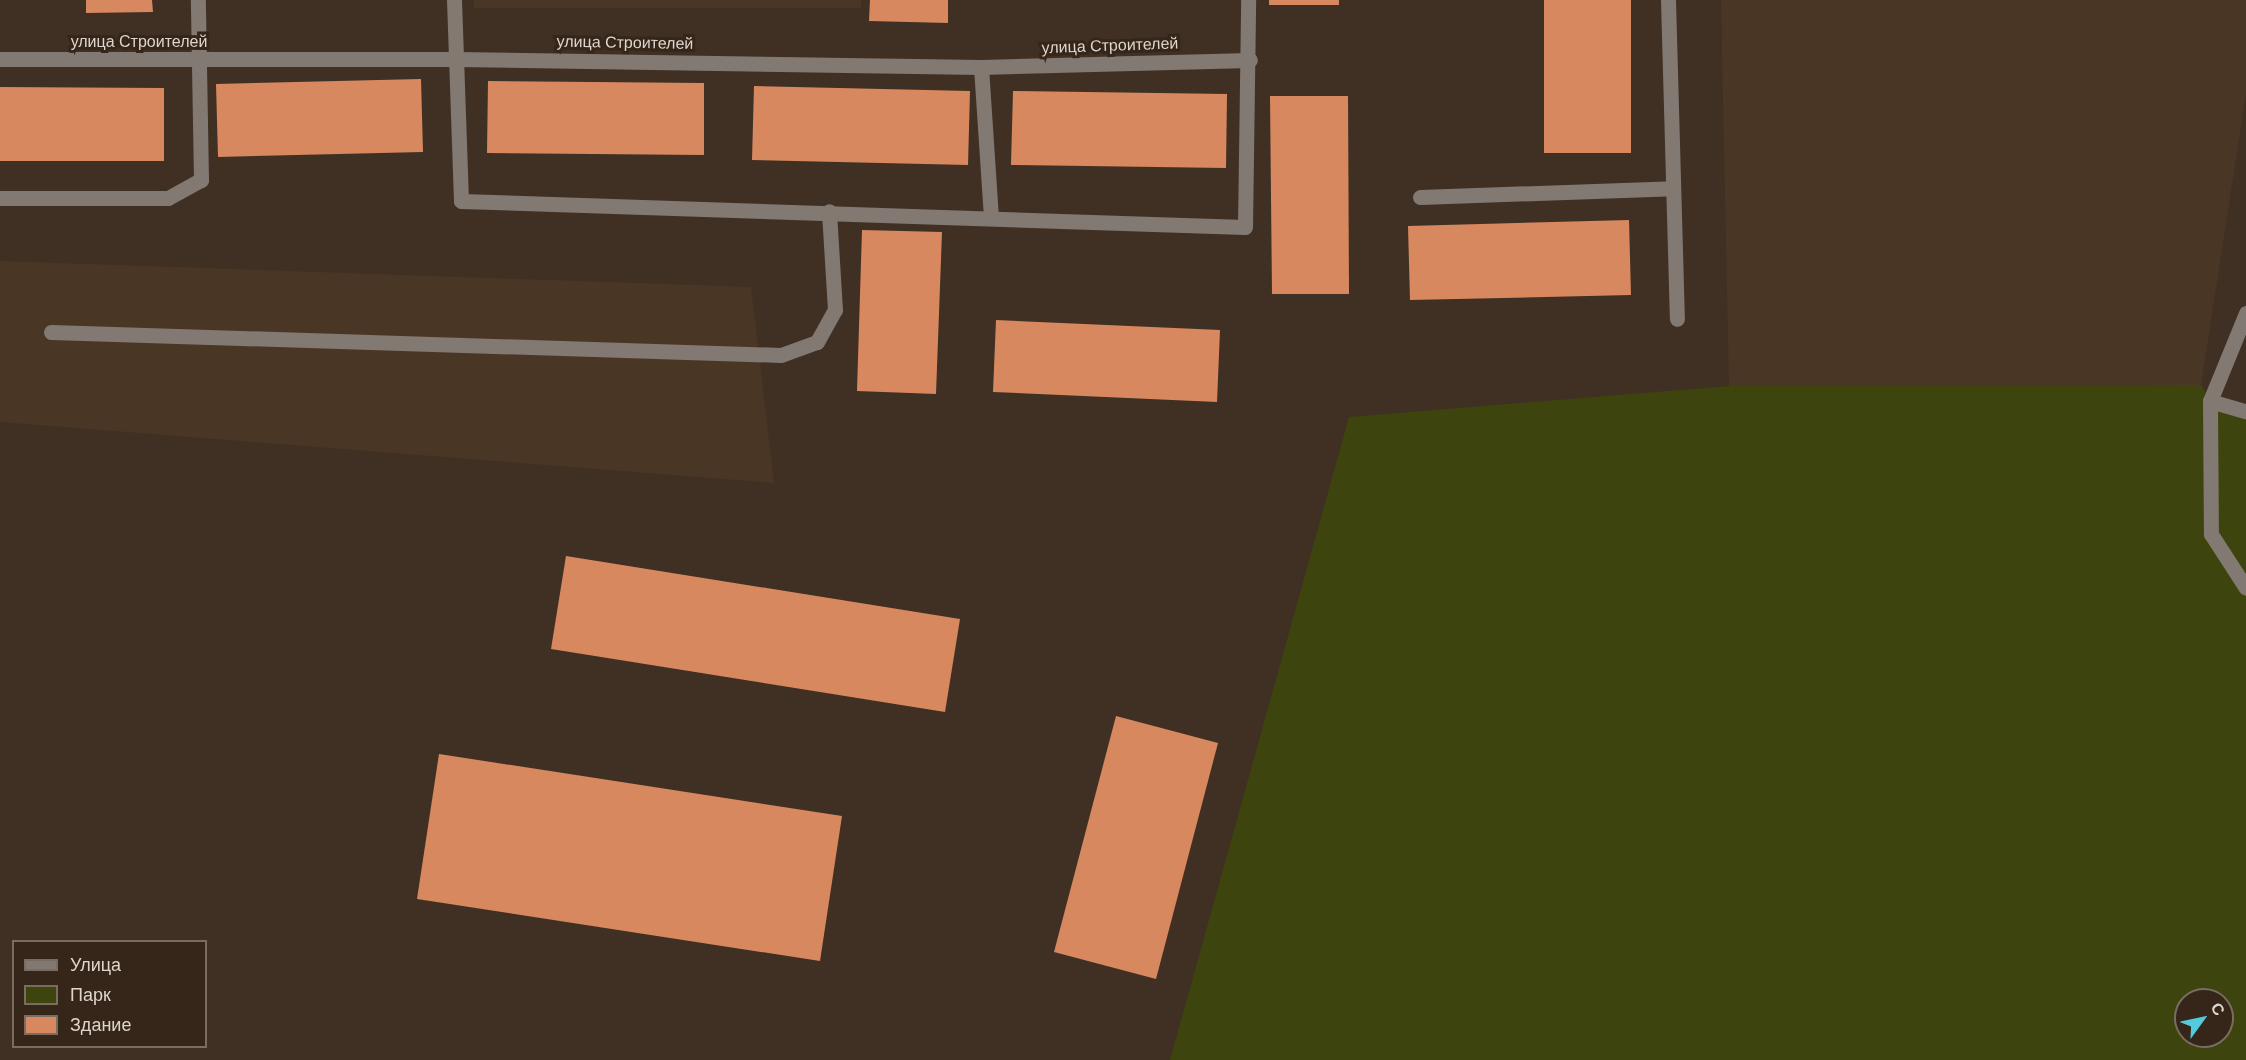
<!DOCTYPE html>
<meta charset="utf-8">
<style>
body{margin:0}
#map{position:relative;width:2246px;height:1060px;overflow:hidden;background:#3f3023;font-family:Helvetica,sans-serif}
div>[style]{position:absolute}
.built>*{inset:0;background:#4a3624}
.green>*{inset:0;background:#3d440e}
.building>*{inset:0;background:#d8885f}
.minor>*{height:15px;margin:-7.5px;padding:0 7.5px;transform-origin:7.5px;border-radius:7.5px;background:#827973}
span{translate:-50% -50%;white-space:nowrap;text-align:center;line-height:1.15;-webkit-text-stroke:6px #352619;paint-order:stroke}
.street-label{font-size:16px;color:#dfd5cd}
.legend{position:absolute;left:12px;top:940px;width:195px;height:108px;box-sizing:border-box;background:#352619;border:2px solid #796c61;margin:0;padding:8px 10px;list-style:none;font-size:18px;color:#dfd5cd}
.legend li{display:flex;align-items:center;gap:12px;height:30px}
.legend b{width:30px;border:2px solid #796c61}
.north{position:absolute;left:2174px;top:988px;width:60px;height:60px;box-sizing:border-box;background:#352619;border:2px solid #796c61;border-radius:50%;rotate:57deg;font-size:16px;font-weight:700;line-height:24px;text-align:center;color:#dfd5cd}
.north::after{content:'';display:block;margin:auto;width:21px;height:27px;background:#54cadd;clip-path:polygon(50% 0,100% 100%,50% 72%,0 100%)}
</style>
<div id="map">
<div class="built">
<div style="clip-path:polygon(474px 0,861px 0,861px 8px,474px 8px)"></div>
<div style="clip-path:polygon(1721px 0,2246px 0,2246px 94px,2201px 385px,1729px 386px)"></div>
<div style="clip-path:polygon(0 261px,751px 287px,774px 483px,0 422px)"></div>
</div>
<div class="green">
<div style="clip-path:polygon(evenodd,2201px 385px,2211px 401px,2246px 411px,2246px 1060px,1170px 1060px,1349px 417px,1729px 386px,2201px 385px,2186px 1000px,2222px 1000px,2222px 1036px,2186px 1036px,2186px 1000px)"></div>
</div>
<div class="building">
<div style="clip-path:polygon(86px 0,152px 0,153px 12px,86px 13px)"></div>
<div style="clip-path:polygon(870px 0,948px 0,948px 23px,869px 21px)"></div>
<div style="clip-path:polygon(1269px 0,1339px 0,1339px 5px,1269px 5px)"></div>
<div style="clip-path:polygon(1544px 0,1631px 0,1631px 153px,1544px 153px)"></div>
<div style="clip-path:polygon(421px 79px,423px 152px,218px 157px,216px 84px)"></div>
<div style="clip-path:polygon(488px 81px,704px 83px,704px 155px,487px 153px)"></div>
<div style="clip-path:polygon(754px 86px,970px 91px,968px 165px,752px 160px)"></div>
<div style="clip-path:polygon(0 87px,164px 88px,164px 161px,0 161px)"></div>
<div style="clip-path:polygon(1013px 91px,1227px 94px,1226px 168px,1011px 165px)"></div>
<div style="clip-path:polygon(1270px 96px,1348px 96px,1349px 294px,1272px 294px)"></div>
<div style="clip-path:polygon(1629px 220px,1631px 295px,1410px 300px,1408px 226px)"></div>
<div style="clip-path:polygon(862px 230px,942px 232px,936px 394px,857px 391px)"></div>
<div style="clip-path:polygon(996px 320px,1220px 330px,1217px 402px,993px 392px)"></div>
<div style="clip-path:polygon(566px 556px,960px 619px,945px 712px,551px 649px)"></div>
<div style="clip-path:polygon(1116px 716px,1218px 743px,1156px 979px,1054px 952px)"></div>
<div style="clip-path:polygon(439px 754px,842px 816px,820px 961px,417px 899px)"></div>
</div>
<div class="minor">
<div style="left:454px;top:0;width:201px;rotate:88deg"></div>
<div style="left:461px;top:201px;width:784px;rotate:1.9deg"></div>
<div style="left:1245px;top:227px;width:227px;rotate:-89.2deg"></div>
<div style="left:1668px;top:0;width:319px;rotate:88.4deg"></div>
<div style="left:0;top:59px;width:455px"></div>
<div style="left:455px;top:59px;width:526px;rotate:0.87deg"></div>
<div style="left:981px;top:67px;width:269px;rotate:-1.5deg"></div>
<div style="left:981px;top:67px;width:149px;rotate:86.2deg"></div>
<div style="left:1420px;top:197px;width:253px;rotate:-2deg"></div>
<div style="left:0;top:198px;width:168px"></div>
<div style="left:168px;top:198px;width:38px;rotate:-29deg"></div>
<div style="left:201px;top:180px;width:180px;rotate:-91deg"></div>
<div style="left:2246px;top:313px;width:95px;rotate:112.2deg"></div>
<div style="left:2210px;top:401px;width:133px;rotate:89.6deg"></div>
<div style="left:2211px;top:534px;width:64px;rotate:57.1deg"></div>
<div style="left:51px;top:332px;width:730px;rotate:1.8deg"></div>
<div style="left:781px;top:355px;width:38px;rotate:-20deg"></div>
<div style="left:817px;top:342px;width:37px;rotate:-61deg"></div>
<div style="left:835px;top:310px;width:99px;rotate:-93.5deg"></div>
<div style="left:2210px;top:401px;width:37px;rotate:16deg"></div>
</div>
<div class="street-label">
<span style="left:139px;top:42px">улица Строителей</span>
<span style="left:625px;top:43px;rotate:1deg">улица Строителей</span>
<span style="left:1110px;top:46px;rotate:-2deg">улица Строителей</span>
</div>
<ul class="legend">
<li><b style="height:8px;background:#827973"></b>Улица</li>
<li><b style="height:16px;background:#3d440e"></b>Парк</li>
<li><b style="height:16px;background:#d8885f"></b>Здание</li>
</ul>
<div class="north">С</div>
</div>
